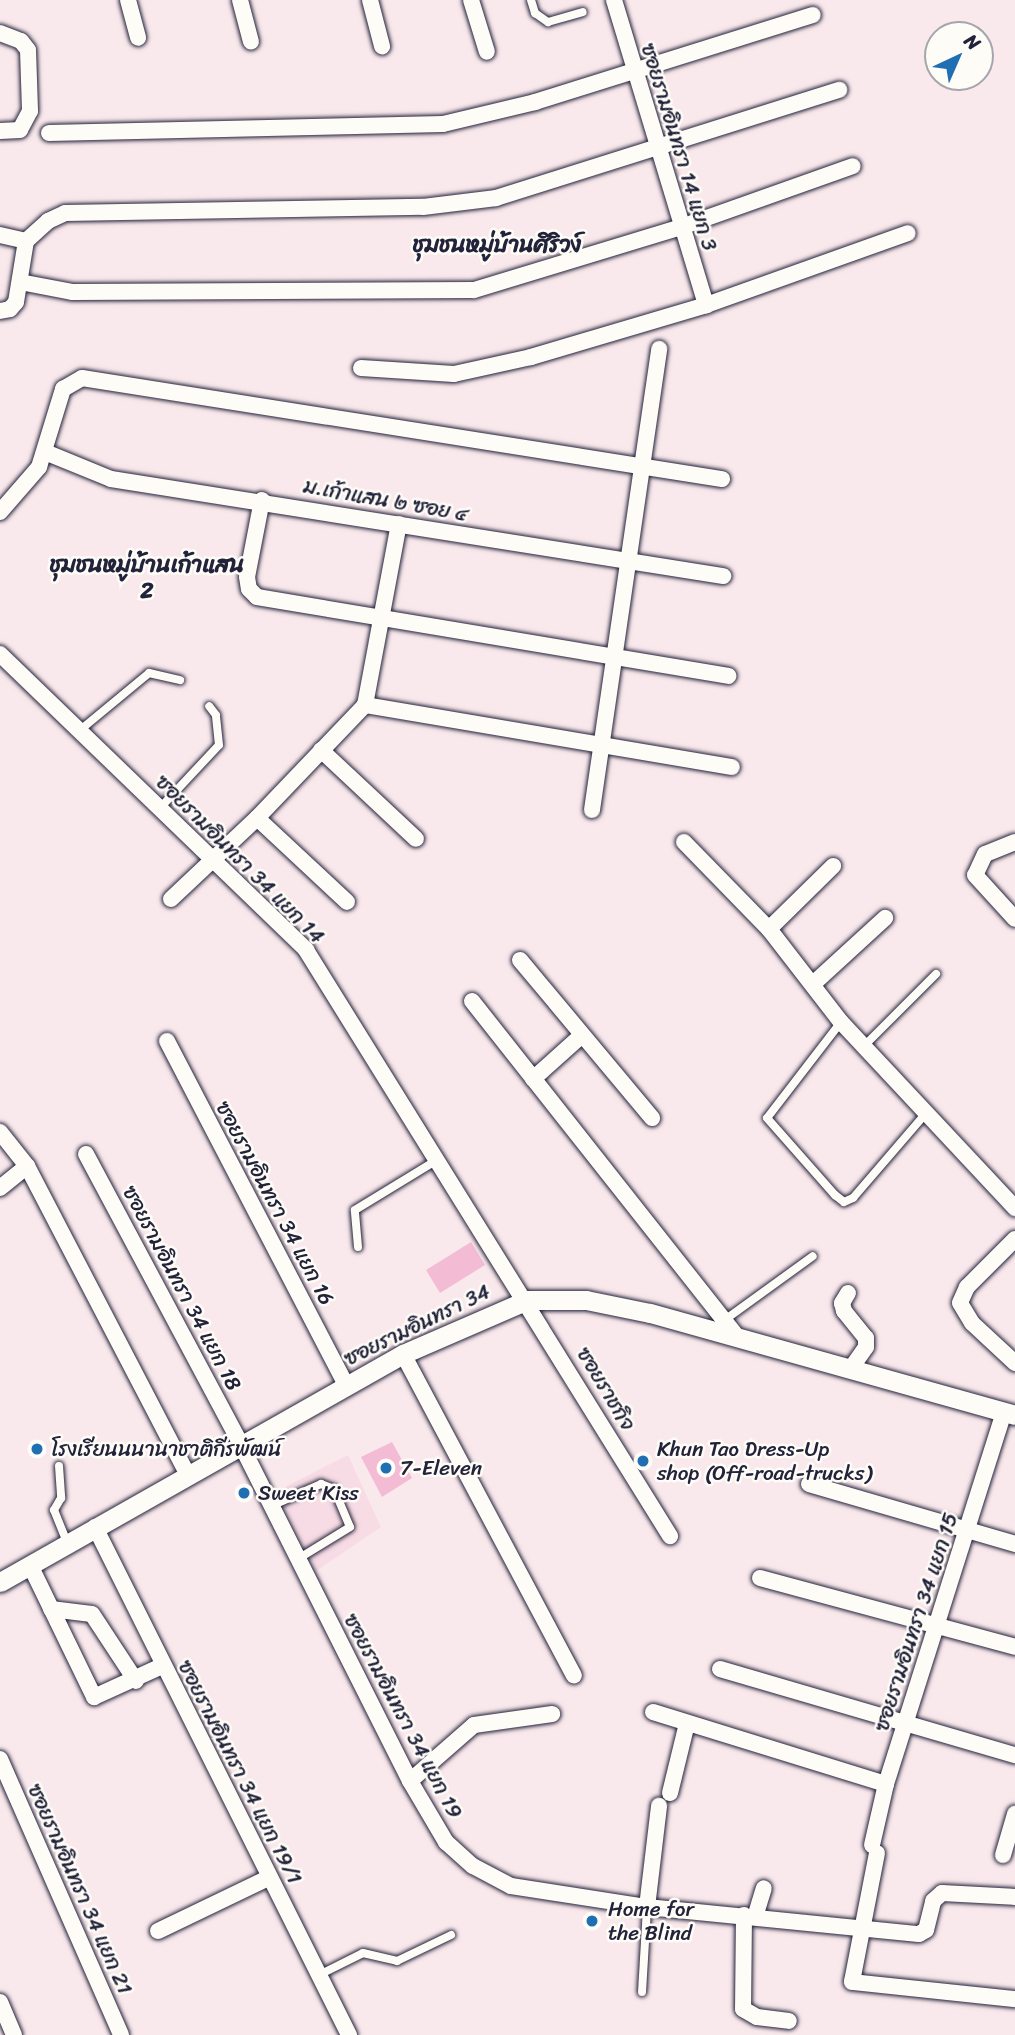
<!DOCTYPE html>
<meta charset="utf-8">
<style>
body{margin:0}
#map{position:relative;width:1015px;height:2035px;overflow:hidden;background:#fae9ec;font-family:Sriracha,"Playpen Sans Thai",sans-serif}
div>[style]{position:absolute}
.built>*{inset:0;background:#f8dce5}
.building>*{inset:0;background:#f3bcd4}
.roads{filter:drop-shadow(0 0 2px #22223b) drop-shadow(0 0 2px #22223b)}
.service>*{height:8px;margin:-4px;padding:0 4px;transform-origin:4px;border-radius:4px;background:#fdfcf7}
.minor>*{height:16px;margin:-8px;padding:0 8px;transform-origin:8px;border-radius:8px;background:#fdfcf7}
.tertiary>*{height:19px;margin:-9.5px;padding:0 9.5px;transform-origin:9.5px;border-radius:9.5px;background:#fdfcf7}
.dots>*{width:19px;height:19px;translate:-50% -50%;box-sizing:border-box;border:4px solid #fdfcf7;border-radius:50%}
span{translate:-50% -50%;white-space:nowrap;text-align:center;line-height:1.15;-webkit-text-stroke:5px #fdfcf7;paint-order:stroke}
.street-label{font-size:21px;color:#22223b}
.poi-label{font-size:21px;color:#22223b}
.left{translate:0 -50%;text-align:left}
.neighbourhood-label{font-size:23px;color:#22223b;font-weight:700}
.north{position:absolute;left:924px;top:21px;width:70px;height:70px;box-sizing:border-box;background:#fdfcf7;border:2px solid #a5a5ac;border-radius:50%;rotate:44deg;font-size:19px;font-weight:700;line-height:28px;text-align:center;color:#22223b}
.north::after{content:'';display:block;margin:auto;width:24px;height:32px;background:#1f6fb2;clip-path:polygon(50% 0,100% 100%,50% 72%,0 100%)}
</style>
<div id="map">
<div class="built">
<div style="clip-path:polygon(348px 1455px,381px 1527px,316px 1571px,277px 1491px)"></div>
</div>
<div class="building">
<div style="clip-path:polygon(471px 1242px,485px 1265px,440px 1293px,426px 1270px)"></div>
<div style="clip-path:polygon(392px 1442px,412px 1478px,382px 1497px,361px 1457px)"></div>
</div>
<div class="roads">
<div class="service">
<div style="left:531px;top:0;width:14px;rotate:73deg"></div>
<div style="left:535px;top:13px;width:16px;rotate:35deg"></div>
<div style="left:548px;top:22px;width:36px;rotate:-16deg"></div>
<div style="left:79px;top:731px;width:91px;rotate:-39.6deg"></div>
<div style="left:149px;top:673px;width:32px;rotate:13deg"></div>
<div style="left:160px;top:808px;width:86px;rotate:-46.9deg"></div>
<div style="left:219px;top:745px;width:30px;rotate:-96deg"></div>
<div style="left:216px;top:715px;width:11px;rotate:-128deg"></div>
<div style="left:841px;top:1022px;width:121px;rotate:127.6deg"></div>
<div style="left:767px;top:1118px;width:103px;rotate:48.6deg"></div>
<div style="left:835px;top:1195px;width:11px;rotate:38deg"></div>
<div style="left:844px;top:1202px;width:10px;rotate:-24deg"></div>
<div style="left:853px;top:1198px;width:112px;rotate:-49.3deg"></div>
<div style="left:864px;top:1046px;width:102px;rotate:-45deg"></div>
<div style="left:358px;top:1247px;width:37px;rotate:-95deg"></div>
<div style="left:355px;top:1210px;width:96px;rotate:-31.4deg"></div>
<div style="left:726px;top:1319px;width:107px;rotate:-35.9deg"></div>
<div style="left:59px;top:1466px;width:32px;rotate:86deg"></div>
<div style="left:61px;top:1498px;width:14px;rotate:120deg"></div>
<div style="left:54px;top:1510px;width:35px;rotate:68deg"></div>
<div style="left:271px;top:1506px;width:55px;rotate:-23.7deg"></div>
<div style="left:321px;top:1484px;width:14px;rotate:21deg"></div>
<div style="left:334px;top:1489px;width:41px;rotate:67.2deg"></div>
<div style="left:350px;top:1527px;width:61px;rotate:148.4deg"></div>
<div style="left:319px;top:1975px;width:49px;rotate:-26.6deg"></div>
<div style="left:363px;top:1953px;width:35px;rotate:13deg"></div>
<div style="left:397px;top:1961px;width:60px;rotate:-25.7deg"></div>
<div style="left:642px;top:1992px;width:85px;rotate:-86.6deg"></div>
</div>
<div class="minor">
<div style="left:128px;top:0;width:39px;rotate:75deg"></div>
<div style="left:240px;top:0;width:43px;rotate:75.3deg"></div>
<div style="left:370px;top:0;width:48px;rotate:75.4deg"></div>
<div style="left:471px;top:0;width:54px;rotate:72.9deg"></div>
<div style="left:614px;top:0;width:319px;rotate:73.2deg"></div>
<div style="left:0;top:33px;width:22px;rotate:21deg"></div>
<div style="left:21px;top:41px;width:11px;rotate:52deg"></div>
<div style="left:28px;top:50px;width:61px;rotate:88.1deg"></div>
<div style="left:30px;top:111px;width:21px;rotate:118deg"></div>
<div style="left:20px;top:130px;width:20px;rotate:177deg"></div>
<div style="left:49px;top:133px;width:394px;rotate:-1.3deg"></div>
<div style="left:443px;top:124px;width:95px;rotate:-13.4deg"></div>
<div style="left:535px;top:102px;width:291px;rotate:-17.4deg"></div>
<div style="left:0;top:235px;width:27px;rotate:13deg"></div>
<div style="left:20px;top:282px;width:54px;rotate:10.7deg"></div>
<div style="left:73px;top:292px;width:401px;rotate:-0.3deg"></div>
<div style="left:474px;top:290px;width:216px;rotate:-16.9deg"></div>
<div style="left:681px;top:227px;width:182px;rotate:-19.5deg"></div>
<div style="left:0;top:311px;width:10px;rotate:-11deg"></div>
<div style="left:10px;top:309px;width:9px;rotate:-49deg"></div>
<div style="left:16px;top:302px;width:62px;rotate:-80.7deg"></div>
<div style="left:26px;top:241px;width:30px;rotate:-42deg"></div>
<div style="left:48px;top:221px;width:19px;rotate:-25deg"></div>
<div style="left:65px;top:213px;width:358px;rotate:-1deg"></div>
<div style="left:423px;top:207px;width:74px;rotate:-7deg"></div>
<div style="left:496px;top:198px;width:360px;rotate:-17.5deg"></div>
<div style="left:361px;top:368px;width:93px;rotate:3.7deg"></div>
<div style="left:454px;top:374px;width:79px;rotate:-12.4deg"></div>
<div style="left:531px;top:357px;width:183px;rotate:-16.5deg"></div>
<div style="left:706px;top:305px;width:214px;rotate:-19.6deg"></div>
<div style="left:45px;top:452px;width:71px;rotate:22.2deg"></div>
<div style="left:111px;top:479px;width:620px;rotate:9.01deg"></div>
<div style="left:262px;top:500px;width:78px;rotate:101deg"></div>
<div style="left:247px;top:577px;width:12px;rotate:81deg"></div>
<div style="left:249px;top:589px;width:11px;rotate:45deg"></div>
<div style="left:257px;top:597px;width:478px;rotate:9.5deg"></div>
<div style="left:0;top:512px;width:60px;rotate:-49.1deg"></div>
<div style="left:39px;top:467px;width:82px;rotate:-72.9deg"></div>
<div style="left:63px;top:389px;width:22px;rotate:-30deg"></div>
<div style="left:82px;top:378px;width:648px;rotate:8.97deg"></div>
<div style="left:0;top:654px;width:426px;rotate:44deg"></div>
<div style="left:306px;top:950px;width:690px;rotate:58.15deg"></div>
<div style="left:365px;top:705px;width:372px;rotate:9.6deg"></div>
<div style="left:321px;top:750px;width:130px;rotate:43.1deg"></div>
<div style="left:592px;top:810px;width:466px;rotate:-81.7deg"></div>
<div style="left:257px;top:818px;width:123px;rotate:43deg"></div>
<div style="left:684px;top:842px;width:122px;rotate:45.7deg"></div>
<div style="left:769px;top:929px;width:118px;rotate:52.3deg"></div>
<div style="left:841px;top:1022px;width:255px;rotate:46.9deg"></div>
<div style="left:1015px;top:842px;width:32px;rotate:158deg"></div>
<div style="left:985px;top:854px;width:23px;rotate:115deg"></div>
<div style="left:975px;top:875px;width:59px;rotate:47.7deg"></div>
<div style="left:171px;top:899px;width:118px;rotate:-43.3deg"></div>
<div style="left:257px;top:818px;width:156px;rotate:-46.3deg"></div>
<div style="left:365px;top:705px;width:184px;rotate:-79.4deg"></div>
<div style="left:769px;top:929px;width:90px;rotate:-44.5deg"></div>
<div style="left:520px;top:960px;width:206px;rotate:50.1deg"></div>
<div style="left:813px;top:984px;width:98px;rotate:-42.5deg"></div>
<div style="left:472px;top:1001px;width:424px;rotate:51.7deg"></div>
<div style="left:167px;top:1041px;width:388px;rotate:62.5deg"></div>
<div style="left:533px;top:1079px;width:64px;rotate:-41.9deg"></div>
<div style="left:0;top:1132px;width:43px;rotate:51.5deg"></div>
<div style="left:27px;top:1166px;width:346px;rotate:62.5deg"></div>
<div style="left:86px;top:1154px;width:327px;rotate:61.9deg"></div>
<div style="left:240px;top:1443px;width:378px;rotate:63.3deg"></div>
<div style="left:410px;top:1781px;width:71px;rotate:59.5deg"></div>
<div style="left:446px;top:1842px;width:36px;rotate:42deg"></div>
<div style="left:473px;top:1866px;width:43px;rotate:27.8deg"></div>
<div style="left:511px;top:1886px;width:138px;rotate:8.8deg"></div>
<div style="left:647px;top:1907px;width:273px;rotate:5.7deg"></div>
<div style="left:919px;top:1934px;width:8px;rotate:-30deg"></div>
<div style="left:926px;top:1930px;width:30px;rotate:-76deg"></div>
<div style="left:933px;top:1901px;width:12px;rotate:-42deg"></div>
<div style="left:942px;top:1893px;width:73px;rotate:3.1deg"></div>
<div style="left:0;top:1188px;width:35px;rotate:-39deg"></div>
<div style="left:1015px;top:1239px;width:68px;rotate:135deg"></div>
<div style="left:967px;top:1287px;width:17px;rotate:114deg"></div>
<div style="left:960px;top:1303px;width:23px;rotate:59deg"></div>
<div style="left:972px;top:1323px;width:59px;rotate:42.9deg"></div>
<div style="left:848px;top:1293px;width:12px;rotate:121deg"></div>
<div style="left:842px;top:1303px;width:8px;rotate:76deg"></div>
<div style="left:844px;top:1311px;width:35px;rotate:51deg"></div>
<div style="left:866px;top:1338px;width:9px;rotate:90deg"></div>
<div style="left:866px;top:1347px;width:28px;rotate:125deg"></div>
<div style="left:403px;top:1354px;width:364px;rotate:62deg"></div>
<div style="left:809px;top:1484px;width:215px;rotate:16.2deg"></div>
<div style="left:95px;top:1527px;width:568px;rotate:63.43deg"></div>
<div style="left:30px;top:1565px;width:147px;rotate:64.1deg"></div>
<div style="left:94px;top:1697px;width:75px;rotate:-24.5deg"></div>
<div style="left:760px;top:1578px;width:264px;rotate:15.1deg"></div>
<div style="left:51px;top:1609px;width:41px;rotate:7deg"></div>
<div style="left:92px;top:1614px;width:80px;rotate:56.7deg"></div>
<div style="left:720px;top:1669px;width:307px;rotate:16.3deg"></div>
<div style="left:653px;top:1712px;width:244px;rotate:17.2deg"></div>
<div style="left:0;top:1759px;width:301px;rotate:66.3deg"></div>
<div style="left:410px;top:1781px;width:85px;rotate:-41.2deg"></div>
<div style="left:474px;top:1725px;width:79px;rotate:-8deg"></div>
<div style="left:670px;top:1793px;width:72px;rotate:-76.3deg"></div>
<div style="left:872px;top:1845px;width:63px;rotate:-77.1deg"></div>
<div style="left:886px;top:1784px;width:390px;rotate:-72.4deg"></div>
<div style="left:877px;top:1853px;width:131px;rotate:101deg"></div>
<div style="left:852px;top:1982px;width:164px;rotate:6deg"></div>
<div style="left:1003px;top:1855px;width:43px;rotate:-73.7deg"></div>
<div style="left:647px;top:1907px;width:102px;rotate:-83.2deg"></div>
<div style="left:744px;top:1915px;width:94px;rotate:90.6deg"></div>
<div style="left:743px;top:2009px;width:16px;rotate:30deg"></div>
<div style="left:757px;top:2017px;width:32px;rotate:7deg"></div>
<div style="left:755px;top:1917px;width:30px;rotate:-73deg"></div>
<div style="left:158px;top:1931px;width:124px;rotate:-25.7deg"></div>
<div style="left:0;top:2002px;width:36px;rotate:67deg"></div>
</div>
<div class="tertiary">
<div style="left:0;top:1582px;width:463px;rotate:-29.5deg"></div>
<div style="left:403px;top:1354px;width:135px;rotate:-23.5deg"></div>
<div style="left:527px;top:1300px;width:59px"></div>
<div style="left:586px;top:1300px;width:65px;rotate:11.5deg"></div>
<div style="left:650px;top:1313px;width:379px;rotate:15.6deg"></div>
</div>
</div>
<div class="dots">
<div style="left:37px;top:1449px;background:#1f6fb2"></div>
<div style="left:643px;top:1461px;background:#1f6fb2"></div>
<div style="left:386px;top:1468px;background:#1f6fb2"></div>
<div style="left:244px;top:1493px;background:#1f6fb2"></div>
<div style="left:592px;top:1921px;background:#1f6fb2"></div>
</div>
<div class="street-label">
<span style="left:679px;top:147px;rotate:73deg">ซอยรามอินทรา 14 แยก 3</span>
<span style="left:386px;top:500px;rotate:10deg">ม.เก้าแสน ๒ ซอย ๔</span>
<span style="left:240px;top:859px;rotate:45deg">ซอยรามอินทรา 34 แยก 14</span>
<span style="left:275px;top:1203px;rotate:62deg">ซอยรามอินทรา 34 แยก 16</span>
<span style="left:182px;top:1288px;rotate:62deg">ซอยรามอินทรา 34 แยก 18</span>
<span style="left:417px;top:1325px;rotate:-26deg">ซอยรามอินทรา 34</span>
<span style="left:606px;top:1389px;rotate:59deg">ซอยราชกิจ</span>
<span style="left:916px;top:1622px;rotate:-72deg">ซอยรามอินทรา 34 แยก 15</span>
<span style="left:403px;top:1716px;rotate:62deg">ซอยรามอินทรา 34 แยก 19</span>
<span style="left:240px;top:1772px;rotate:63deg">ซอยรามอินทรา 34 แยก 19/1</span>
<span style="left:80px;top:1889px;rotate:66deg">ซอยรามอินทรา 34 แยก 21</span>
</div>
<div class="poi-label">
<span class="left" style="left:51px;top:1449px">โรงเรียนนนานาชาติกีรพัฒน์</span>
<span class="left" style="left:657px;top:1461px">Khun Tao Dress-Up<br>shop (Off-road-trucks)</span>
<span class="left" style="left:400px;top:1468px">7-Eleven</span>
<span class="left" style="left:258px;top:1493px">Sweet Kiss</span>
<span class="left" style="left:608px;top:1921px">Home for<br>the Blind</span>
</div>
<div class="neighbourhood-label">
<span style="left:497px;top:245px">ชุมชนหมู่บ้านศิริวง์</span>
<span style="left:147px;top:578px">ชุมชนหมู่บ้านเก้าแสน<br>2</span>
</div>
<div class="north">N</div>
</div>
